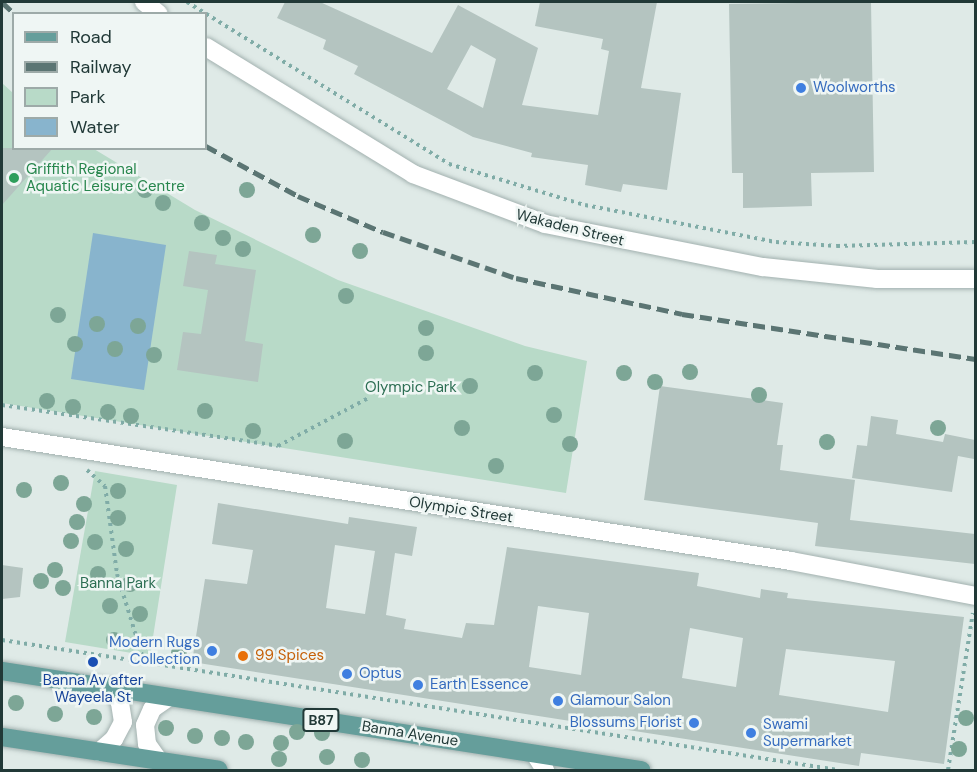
<!DOCTYPE html>
<style>
body{margin:0}
#map{position:relative;width:977px;height:772px;overflow:hidden;background:#dfeae7;font-family:"DM Sans",sans-serif}
div>[style]{position:absolute}
.green>*{inset:0;background:#b8dac8}
.water>*{inset:0;background:#88b4cd}
.building>*{inset:0;background:#b4c4c0}
.path>*{height:4px;margin-top:-2px;transform-origin:0;background:repeating-linear-gradient(90deg,#80aca7 0 3px,transparent 0 7.5px)}
.roads{filter:drop-shadow(0 0 2px #a2b1af) drop-shadow(0 0 2px #a2b1af)}
.minor>*{height:18px;margin:-9px;padding:0 9px;transform-origin:9px;border-radius:9px;background:#fff}
.major>*{height:18px;margin:-9px;padding:0 9px;transform-origin:9px;border-radius:9px;background:#659e9b}
.rail>*{height:4.5px;margin-top:-2.25px;transform-origin:0;background:repeating-linear-gradient(90deg,#5b7573 0 12px,transparent 0 18px)}
.trees>*{width:16px;height:16px;margin:-8px;border-radius:50%;background:#7da696}
.dots>*{width:16px;height:16px;translate:-50% -50%;box-sizing:border-box;border:3px solid #eff6f4;border-radius:50%}
span{translate:-50% -50%;white-space:nowrap;text-align:center;line-height:1.15;-webkit-text-stroke:5px #eff6f4;paint-order:stroke}
.shield-label span{padding:2px 4px;background:#eff6f4;border:2px solid;border-radius:4px;-webkit-text-stroke-width:0}
.shield-label{font-size:14px;color:#213937;font-weight:700}
.shop-label{font-size:15px;color:#366cbe}
.left{translate:0 -50%;text-align:left}
.right{translate:-100% -50%;text-align:right}
.leisure-label{font-size:15px;color:#27864d}
.street-label{font-size:15px;color:#213937}
.park-label{font-size:15px;color:#2c6e53}
.food-label{font-size:15px;color:#c56008}
.transit-label{font-size:15px;color:#164399}
.frame{position:absolute;inset:0;border:3px solid #213937;pointer-events:none}
.legend{position:absolute;left:12px;top:12px;width:195px;height:138px;box-sizing:border-box;background:#eff6f4;border:2px solid #9daaa8;margin:0;padding:8px 10px;list-style:none;font-size:18px;color:#213937}
.legend li{display:flex;align-items:center;gap:12px;height:30px}
.legend b{width:30px;border:2px solid #9daaa8}
</style>
<div id="map">
<div class="green">
<div style="clip-path:polygon(2px 83px,13px 93px,14px 148px,94px 149px,195px 210px,338px 280px,525px 346px,587px 361px,566px 493px,2px 403px)"></div>
<div style="clip-path:polygon(95px 471px,177px 485px,150px 656px,65px 642px)"></div>
</div>
<div class="water">
<div style="clip-path:polygon(93px 233px,166px 245px,144px 390px,71px 379px)"></div>
</div>
<div class="building">
<div style="clip-path:polygon(evenodd,285px 2px,320px 2px,432px 53px,458px 5px,538px 48px,522px 105px,598px 115px,609px 51px,601px 49px,603px 39px,535px 26px,540px 2px,657px 2px,641px 88px,681px 93px,667px 190px,623px 184px,621px 192px,585px 185px,588px 165px,531px 157px,532px 153px,473px 137px,354px 74px,358px 66px,323px 49px,326px 40px,277px 18px,285px 2px,471px 45px,496px 59px,483px 108px,447px 89px,471px 45px)"></div>
<div style="clip-path:polygon(871px 2px,874px 172px,811px 173px,812px 206px,743px 208px,743px 173px,732px 173px,729px 4px)"></div>
<div style="clip-path:polygon(2px 148px,53px 148px,2px 205px)"></div>
<div style="clip-path:polygon(189px 251px,217px 255px,215px 264px,256px 270px,245px 341px,263px 344px,258px 382px,177px 370px,183px 332px,201px 334px,208px 290px,183px 286px)"></div>
<div style="clip-path:polygon(660px 386px,783px 403px,777px 445px,783px 445px,780px 470px,855px 480px,850px 520px,975px 534px,975px 564px,815px 546px,818px 523px,644px 500px)"></div>
<div style="clip-path:polygon(871px 416px,898px 420px,896px 434px,943px 442px,945px 434px,975px 440px,974px 459px,958px 456px,952px 492px,852px 478px,857px 445px,867px 446px)"></div>
<div style="clip-path:polygon(evenodd,218px 503px,348px 524px,349px 517px,417px 527px,412px 556px,395px 553px,386px 615px,406px 619px,404px 629px,462px 638px,466px 623px,494px 625px,507px 547px,699px 573px,697px 586px,760px 598px,761px 589px,788px 593px,787px 598px,964px 617px,944px 764px,861px 753px,859px 766px,192px 662px,205px 579px,247px 584px,253px 550px,212px 544px,218px 503px,335px 545px,375px 551px,365px 614px,326px 608px,335px 545px,218px 503px,538px 606px,589px 613px,581px 675px,529px 667px,538px 606px,218px 503px,690px 628px,743px 638px,736px 687px,682px 678px,690px 628px,218px 503px,786px 649px,895px 661px,888px 712px,779px 695px,786px 649px)"></div>
<div style="clip-path:polygon(2px 565px,23px 568px,20px 597px,2px 599px)"></div>
</div>
<div class="path">
<div style="left:187px;top:2px;width:308px;rotate:31.7deg"></div>
<div style="left:449px;top:164px;width:142px;rotate:16.8deg"></div>
<div style="left:585px;top:205px;width:195px;rotate:11deg"></div>
<div style="left:776px;top:242px;width:61px;rotate:3.8deg"></div>
<div style="left:837px;top:246px;width:139px;rotate:-1.6deg"></div>
<div style="left:2px;top:405px;width:279px;rotate:8.4deg"></div>
<div style="left:278px;top:446px;width:104px;rotate:-28deg"></div>
<div style="left:87px;top:470px;width:24px;rotate:42deg"></div>
<div style="left:105px;top:486px;width:89px;rotate:82.2deg"></div>
<div style="left:117px;top:574px;width:92px;rotate:72.9deg"></div>
<div style="left:2px;top:640px;width:846px;rotate:8.84deg"></div>
<div style="left:948px;top:770px;width:159px;rotate:-81deg"></div>
</div>
<div class="roads">
<div class="minor">
<div style="left:144px;top:2px;width:19px;rotate:39deg"></div>
<div style="left:206px;top:47px;width:243px;rotate:31.5deg"></div>
<div style="left:413px;top:174px;width:141px;rotate:20.7deg"></div>
<div style="left:545px;top:224px;width:222px;rotate:11.2deg"></div>
<div style="left:763px;top:267px;width:115px;rotate:6deg"></div>
<div style="left:877px;top:279px;width:99px"></div>
<div style="left:2px;top:437px;width:799px;rotate:8.93deg"></div>
<div style="left:791px;top:561px;width:188px;rotate:10.7deg"></div>
<div style="left:99px;top:752px;width:20px;rotate:-41deg"></div>
<div style="left:114px;top:739px;width:19px;rotate:-62deg"></div>
<div style="left:123px;top:722px;width:20px;rotate:-99deg"></div>
<div style="left:120px;top:702px;width:17px;rotate:-126deg"></div>
<div style="left:535px;top:754px;width:19px;rotate:58deg"></div>
<div style="left:159px;top:761px;width:21px;rotate:-125deg"></div>
<div style="left:147px;top:744px;width:19px;rotate:-96deg"></div>
<div style="left:145px;top:725px;width:17px;rotate:-66deg"></div>
<div style="left:152px;top:709px;width:19px;rotate:-35deg"></div>
</div>
<div class="major">
<div style="left:2px;top:671px;width:647px;rotate:8.81deg"></div>
<div style="left:2px;top:737px;width:219px;rotate:8.6deg"></div>
</div>
</div>
<div class="rail">
<div style="left:2px;top:2px;width:18px;rotate:43deg"></div>
<div style="left:206px;top:146px;width:105px;rotate:28.5deg"></div>
<div style="left:298px;top:196px;width:92px;rotate:23deg"></div>
<div style="left:383px;top:232px;width:141px;rotate:19.1deg"></div>
<div style="left:516px;top:278px;width:170px;rotate:12.2deg"></div>
<div style="left:682px;top:314px;width:297px;rotate:8.7deg"></div>
</div>
<div class="trees">
<div style="left:145px;top:190px"></div>
<div style="left:247px;top:190px"></div>
<div style="left:163px;top:203px"></div>
<div style="left:202px;top:223px"></div>
<div style="left:313px;top:235px"></div>
<div style="left:223px;top:238px"></div>
<div style="left:243px;top:249px"></div>
<div style="left:360px;top:251px"></div>
<div style="left:346px;top:296px"></div>
<div style="left:58px;top:315px"></div>
<div style="left:97px;top:324px"></div>
<div style="left:138px;top:326px"></div>
<div style="left:426px;top:328px"></div>
<div style="left:75px;top:344px"></div>
<div style="left:115px;top:349px"></div>
<div style="left:426px;top:353px"></div>
<div style="left:154px;top:355px"></div>
<div style="left:690px;top:372px"></div>
<div style="left:535px;top:373px"></div>
<div style="left:624px;top:373px"></div>
<div style="left:655px;top:382px"></div>
<div style="left:470px;top:386px"></div>
<div style="left:759px;top:395px"></div>
<div style="left:47px;top:401px"></div>
<div style="left:73px;top:407px"></div>
<div style="left:205px;top:411px"></div>
<div style="left:108px;top:412px"></div>
<div style="left:554px;top:415px"></div>
<div style="left:131px;top:416px"></div>
<div style="left:462px;top:428px"></div>
<div style="left:938px;top:428px"></div>
<div style="left:253px;top:431px"></div>
<div style="left:345px;top:441px"></div>
<div style="left:827px;top:442px"></div>
<div style="left:570px;top:444px"></div>
<div style="left:496px;top:466px"></div>
<div style="left:61px;top:483px"></div>
<div style="left:24px;top:490px"></div>
<div style="left:118px;top:491px"></div>
<div style="left:84px;top:504px"></div>
<div style="left:118px;top:518px"></div>
<div style="left:77px;top:522px"></div>
<div style="left:71px;top:541px"></div>
<div style="left:95px;top:542px"></div>
<div style="left:126px;top:549px"></div>
<div style="left:55px;top:570px"></div>
<div style="left:98px;top:574px"></div>
<div style="left:41px;top:581px"></div>
<div style="left:130px;top:584px"></div>
<div style="left:63px;top:588px"></div>
<div style="left:110px;top:606px"></div>
<div style="left:140px;top:614px"></div>
<div style="left:114px;top:640px"></div>
<div style="left:179px;top:653px"></div>
<div style="left:16px;top:703px"></div>
<div style="left:55px;top:714px"></div>
<div style="left:94px;top:717px"></div>
<div style="left:966px;top:718px"></div>
<div style="left:166px;top:728px"></div>
<div style="left:297px;top:732px"></div>
<div style="left:322px;top:733px"></div>
<div style="left:195px;top:736px"></div>
<div style="left:222px;top:738px"></div>
<div style="left:246px;top:742px"></div>
<div style="left:281px;top:743px"></div>
<div style="left:959px;top:749px"></div>
<div style="left:327px;top:757px"></div>
<div style="left:279px;top:759px"></div>
<div style="left:362px;top:760px"></div>
</div>
<div class="dots">
<div style="left:801px;top:88px;background:#3f7fe0"></div>
<div style="left:14px;top:178px;background:#2e9e5b"></div>
<div style="left:212px;top:651px;background:#3f7fe0"></div>
<div style="left:243px;top:656px;background:#e8710a"></div>
<div style="left:93px;top:662px;background:#1a4fb4"></div>
<div style="left:347px;top:674px;background:#3f7fe0"></div>
<div style="left:418px;top:685px;background:#3f7fe0"></div>
<div style="left:558px;top:701px;background:#3f7fe0"></div>
<div style="left:694px;top:723px;background:#3f7fe0"></div>
<div style="left:751px;top:733px;background:#3f7fe0"></div>
</div>
<div class="shield-label">
<span style="left:321px;top:720px">B87</span>
</div>
<div class="shop-label">
<span class="left" style="left:813px;top:88px">Woolworths</span>
<span class="right" style="left:200px;top:651px">Modern Rugs<br>Collection</span>
<span class="left" style="left:359px;top:674px">Optus</span>
<span class="left" style="left:430px;top:685px">Earth Essence</span>
<span class="left" style="left:570px;top:701px">Glamour Salon</span>
<span class="right" style="left:682px;top:723px">Blossums Florist</span>
<span class="left" style="left:763px;top:733px">Swami<br>Supermarket</span>
</div>
<div class="leisure-label">
<span class="left" style="left:26px;top:178px">Griffith Regional<br>Aquatic Leisure Centre</span>
</div>
<div class="street-label">
<span style="left:570px;top:228px;rotate:14deg">Wakaden Street</span>
<span style="left:461px;top:510px;rotate:9deg">Olympic Street</span>
<span style="left:410px;top:734px;rotate:9deg">Banna Avenue</span>
</div>
<div class="park-label">
<span style="left:411px;top:388px">Olympic Park</span>
<span style="left:118px;top:584px">Banna Park</span>
</div>
<div class="food-label">
<span class="left" style="left:255px;top:656px">99 Spices</span>
</div>
<div class="transit-label">
<span style="left:93px;top:689px">Banna Av after<br>Wayeela St</span>
</div>
<div class="frame"></div>
<ul class="legend">
<li><b style="height:8px;background:#659e9b"></b>Road</li>
<li><b style="height:8px;background:#5b7573"></b>Railway</li>
<li><b style="height:16px;background:#b8dac8"></b>Park</li>
<li><b style="height:16px;background:#88b4cd"></b>Water</li>
</ul>
</div>
